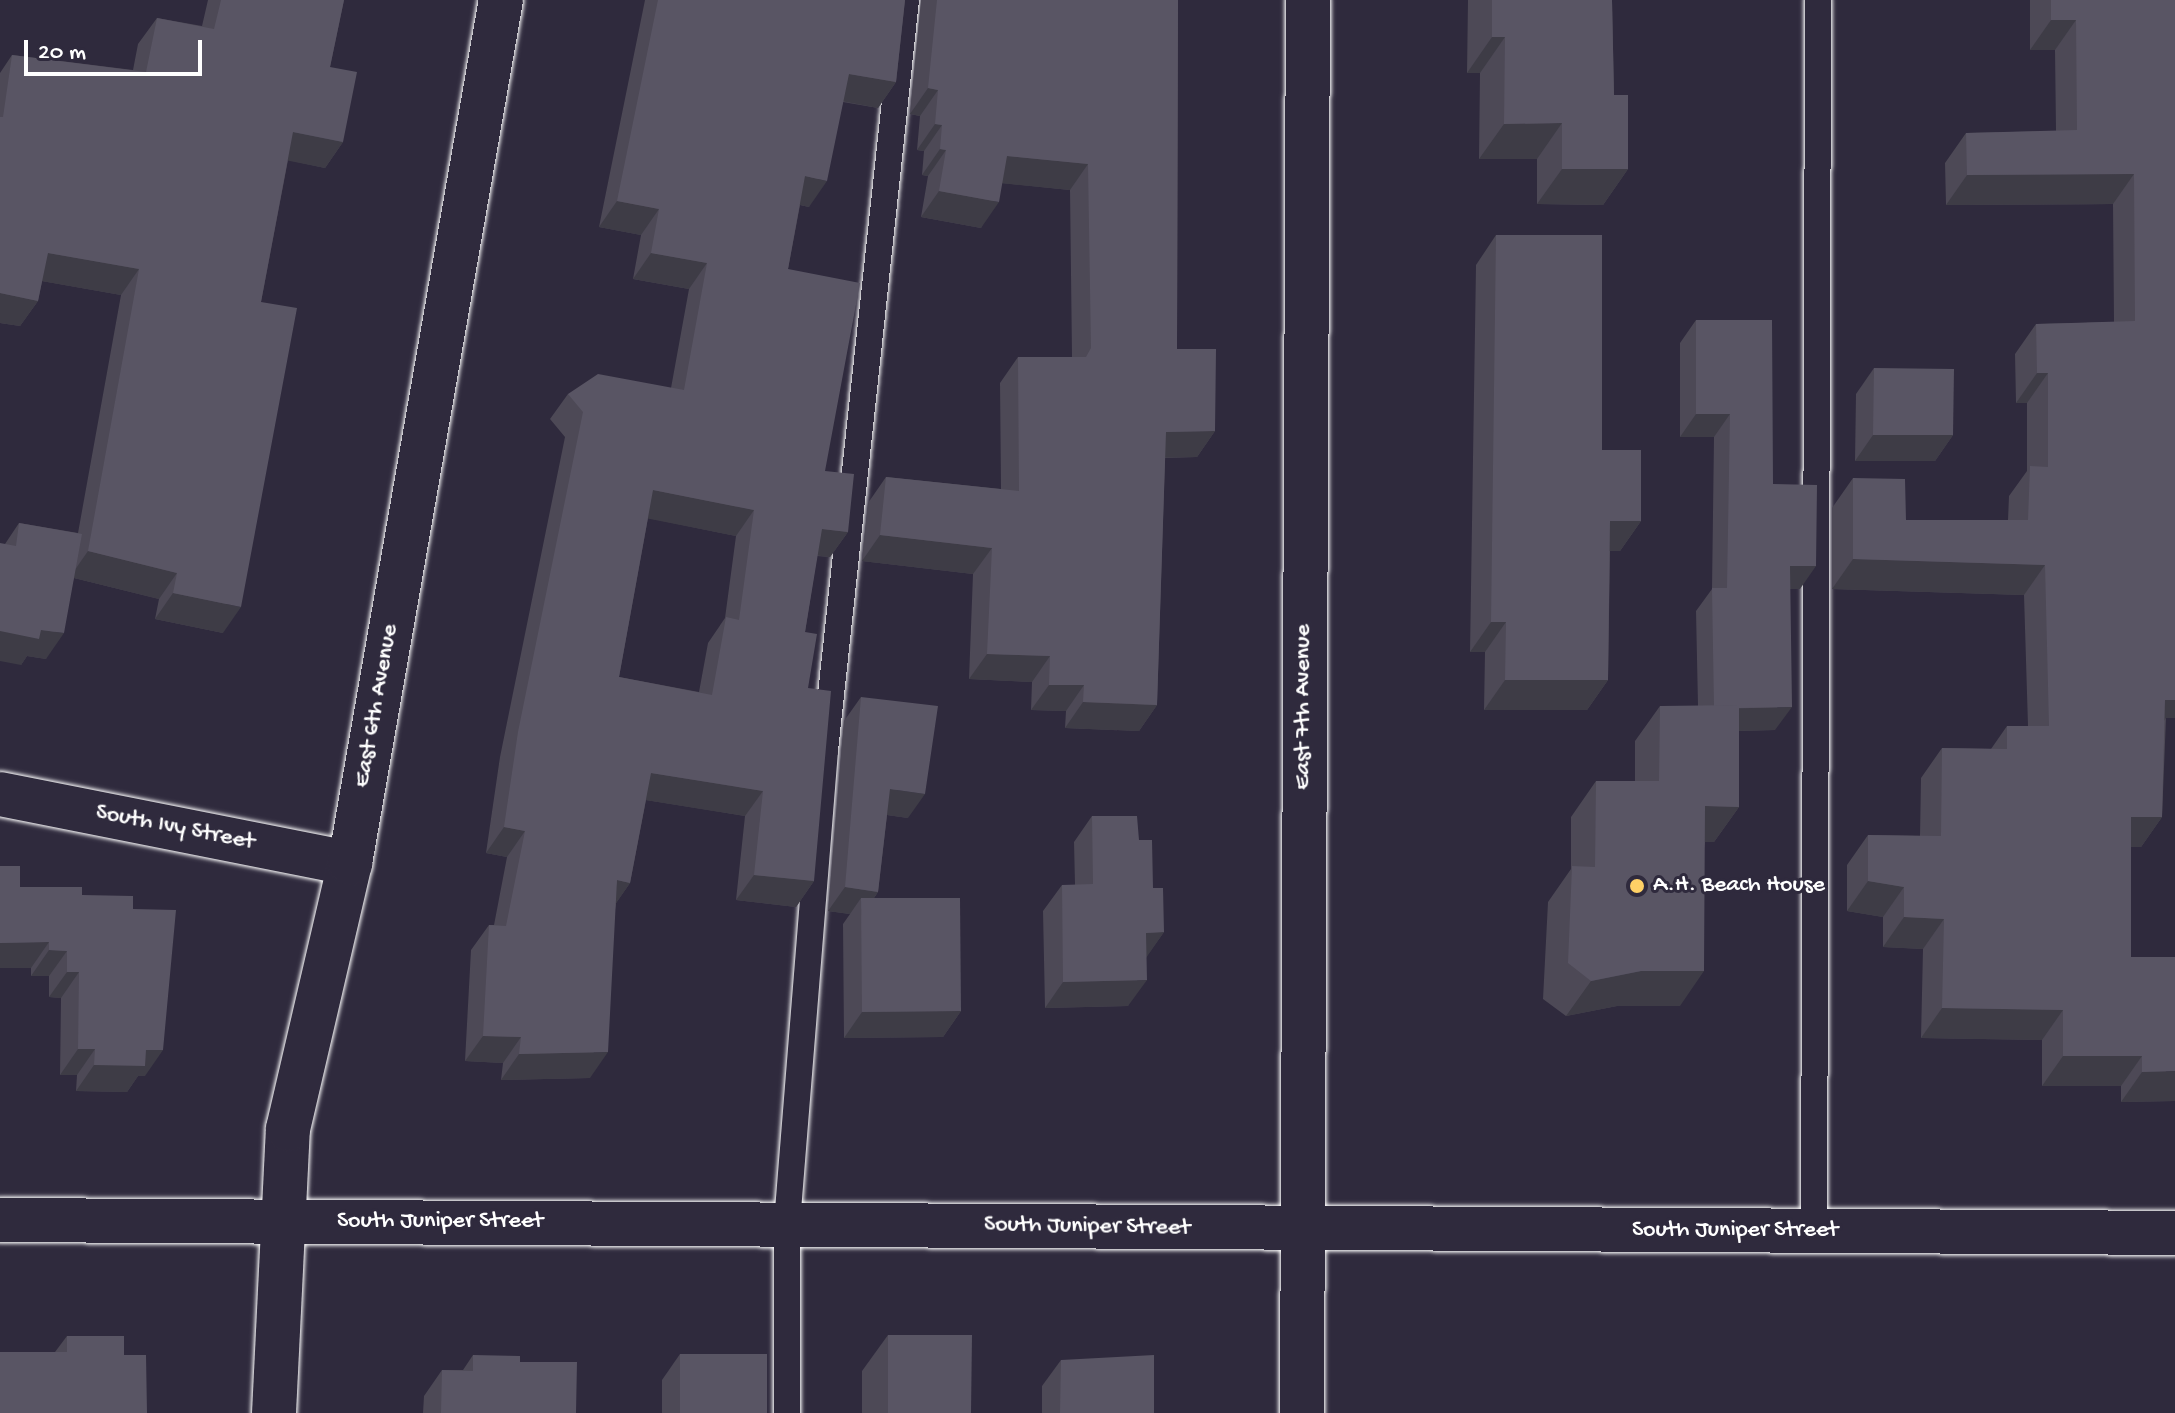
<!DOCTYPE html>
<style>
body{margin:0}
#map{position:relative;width:2175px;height:1413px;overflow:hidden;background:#2f2a3d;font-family:"Gochi Hand",sans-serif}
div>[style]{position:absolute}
.roads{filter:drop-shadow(0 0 2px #fff) drop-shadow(0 0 2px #fff)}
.lane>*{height:26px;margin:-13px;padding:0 13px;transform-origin:13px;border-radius:13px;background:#2f2a3d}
.street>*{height:44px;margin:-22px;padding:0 22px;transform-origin:22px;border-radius:22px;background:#2f2a3d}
.secondary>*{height:44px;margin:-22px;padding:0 22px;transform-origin:22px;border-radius:22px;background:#2f2a3d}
.wall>*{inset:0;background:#4d4956}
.shaded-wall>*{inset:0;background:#3e3c46}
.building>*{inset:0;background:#595564}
.dots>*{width:22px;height:22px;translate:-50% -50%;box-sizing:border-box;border:4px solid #2f2a3d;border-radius:50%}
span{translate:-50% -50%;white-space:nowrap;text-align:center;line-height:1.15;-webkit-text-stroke:6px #2f2a3d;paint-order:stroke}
.street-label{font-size:24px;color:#fff}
.poi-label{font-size:24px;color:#fff}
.left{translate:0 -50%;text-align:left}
.scale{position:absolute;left:24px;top:40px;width:178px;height:36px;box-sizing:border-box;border:4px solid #fff;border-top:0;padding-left:10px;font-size:24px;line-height:28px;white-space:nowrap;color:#fff;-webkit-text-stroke:6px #2f2a3d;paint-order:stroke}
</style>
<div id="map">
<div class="roads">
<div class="lane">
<div style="left:1814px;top:1232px;width:1232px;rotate:-89.81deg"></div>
<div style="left:787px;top:1413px;width:190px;rotate:-90deg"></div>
<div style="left:787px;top:1223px;width:475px;rotate:-85.4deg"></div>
<div style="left:825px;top:750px;width:754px;rotate:-83.84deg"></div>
</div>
<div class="street">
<div style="left:0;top:794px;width:357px;rotate:11.2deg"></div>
<div style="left:274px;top:1413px;width:284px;rotate:-87.2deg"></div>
<div style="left:288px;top:1129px;width:273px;rotate:-76.9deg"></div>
<div style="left:350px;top:863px;width:876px;rotate:-80.08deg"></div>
<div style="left:1302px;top:1413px;width:1413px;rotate:-89.76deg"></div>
</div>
<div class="secondary">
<div style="left:0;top:1220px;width:2175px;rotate:0.34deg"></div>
</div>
</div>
<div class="wall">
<div style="clip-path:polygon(208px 0,344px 0,330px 67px,343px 142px,325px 168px,288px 160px,261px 302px,223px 633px,155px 619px,159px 599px,74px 578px,46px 659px,27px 656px,21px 665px,5px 544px,19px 523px,78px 533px,121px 295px,42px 281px,38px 301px,20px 326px,0 323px,0 73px,12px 55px,133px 70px,138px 44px,157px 18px,202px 26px)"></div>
<div style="clip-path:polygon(evenodd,645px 0,905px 0,896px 82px,878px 108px,843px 102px,809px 207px,800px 205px,788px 269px,825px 471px,848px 532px,830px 557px,817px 556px,805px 632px,808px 688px,814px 881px,796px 907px,736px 900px,745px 816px,646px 800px,630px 883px,616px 903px,590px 1078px,501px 1080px,503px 1063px,465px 1061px,471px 950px,489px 925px,494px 925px,507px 857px,486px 853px,500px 757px,565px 437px,550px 419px,568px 394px,671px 388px,689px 289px,633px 279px,641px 235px,599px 227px,645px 0,648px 518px,736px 536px,725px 618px,708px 643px,699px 692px,619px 677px,648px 518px)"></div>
<div style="clip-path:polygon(921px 0,1178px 0,1177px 349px,1215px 431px,1197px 457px,1165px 458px,1157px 705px,1139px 731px,1065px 728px,1066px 711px,1031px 710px,1032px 682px,969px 679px,973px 574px,862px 561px,868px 503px,886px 477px,1001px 489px,1000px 383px,1018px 357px,1072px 357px,1070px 190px,1002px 183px,981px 228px,921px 217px,928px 176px,922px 175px,924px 151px,917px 150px,920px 116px,910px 114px)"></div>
<div style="clip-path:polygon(1468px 0,1612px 0,1614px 95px,1628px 169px,1603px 205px,1537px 204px,1537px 159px,1479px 159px,1480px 73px,1467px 73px)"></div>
<div style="clip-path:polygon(2030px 0,2175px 0,2166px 718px,2162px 817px,2141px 847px,2131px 847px,2131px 957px,2175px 1101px,2121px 1102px,2121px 1086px,2042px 1086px,2042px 1040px,1921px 1038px,1923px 949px,1883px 947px,1883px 917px,1847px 911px,1847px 865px,1868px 835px,1920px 836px,1921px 778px,1942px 748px,1991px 749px,2007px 726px,2028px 726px,2024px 595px,1832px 589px,1832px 508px,1853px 478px,1906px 520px,2008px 520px,2009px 496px,2027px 471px,2027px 403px,2016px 403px,2015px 354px,2036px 324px,2114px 322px,2113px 204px,1946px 205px,1945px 163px,1966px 133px,2056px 131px,2055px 50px,2030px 50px)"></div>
<div style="clip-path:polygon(1496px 235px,1602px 450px,1641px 521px,1620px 551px,1610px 551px,1608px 680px,1587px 710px,1484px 710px,1485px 652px,1470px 652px,1476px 265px)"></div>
<div style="clip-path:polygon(1696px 320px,1773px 484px,1800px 589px,1790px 589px,1775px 730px,1739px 731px,1739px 807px,1714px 842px,1705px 842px,1680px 1006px,1617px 1006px,1566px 1016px,1543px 999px,1548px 902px,1571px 869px,1571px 817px,1596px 781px,1635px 781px,1635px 741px,1660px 706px,1698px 706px,1696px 611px,1712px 589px,1714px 437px,1680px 437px,1680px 343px)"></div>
<div style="clip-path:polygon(1874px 368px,1953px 435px,1935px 461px,1855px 461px,1856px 394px)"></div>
<div style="clip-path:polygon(861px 697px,908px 818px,887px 815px,878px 892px,874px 898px,961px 1011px,943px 1037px,844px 1038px,843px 924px,850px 914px,828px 911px,844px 721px)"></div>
<div style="clip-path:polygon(1092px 816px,1139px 840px,1164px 932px,1146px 957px,1128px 1006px,1045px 1008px,1043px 911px,1062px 885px,1075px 885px,1074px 842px)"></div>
<div style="clip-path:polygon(0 866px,20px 887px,82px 895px,133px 909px,145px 1076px,138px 1076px,127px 1092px,76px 1091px,77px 1075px,60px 1075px,61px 998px,49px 997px,49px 976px,31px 976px,31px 968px,0 968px)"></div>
<div style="clip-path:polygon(888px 1335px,971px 1413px,862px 1413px,862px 1371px)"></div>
<div style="clip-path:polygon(67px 1336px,124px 1355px,55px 1352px)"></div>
<div style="clip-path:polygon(680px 1354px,767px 1413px,662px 1413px,662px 1380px)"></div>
<div style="clip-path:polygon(473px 1355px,520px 1362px,576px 1413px,423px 1413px,424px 1396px,442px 1370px,463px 1370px)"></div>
<div style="clip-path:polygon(1061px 1360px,1154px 1413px,1042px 1413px,1042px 1386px)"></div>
</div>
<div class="shaded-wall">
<div style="clip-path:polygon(2051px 20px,2076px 20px,2055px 50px,2030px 50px)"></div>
<div style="clip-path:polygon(1492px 37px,1505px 37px,1480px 73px,1467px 73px)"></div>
<div style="clip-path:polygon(849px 74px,896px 82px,878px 108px,831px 99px)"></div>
<div style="clip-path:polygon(928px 88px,938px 90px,920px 116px,910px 114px)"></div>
<div style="clip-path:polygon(1562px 123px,1537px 159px,1479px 159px,1504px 124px)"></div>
<div style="clip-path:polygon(935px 124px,942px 125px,924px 151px,917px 150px)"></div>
<div style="clip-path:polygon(293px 132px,343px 142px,325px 168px,275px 158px)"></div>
<div style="clip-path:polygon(940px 149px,946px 150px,928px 176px,922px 175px)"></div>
<div style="clip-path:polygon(1007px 156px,1088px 164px,1070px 190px,989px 182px)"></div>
<div style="clip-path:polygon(1562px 169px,1628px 169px,1603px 205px,1537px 204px)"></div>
<div style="clip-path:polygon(2134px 174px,2113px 204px,1946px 205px,1967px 175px)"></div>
<div style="clip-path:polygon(805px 176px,827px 181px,809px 207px,787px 202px)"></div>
<div style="clip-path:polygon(939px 191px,999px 202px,981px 228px,921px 217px)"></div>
<div style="clip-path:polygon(617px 201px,659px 209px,641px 235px,599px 227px)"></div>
<div style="clip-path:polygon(48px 253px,139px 269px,121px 295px,30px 279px)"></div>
<div style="clip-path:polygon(651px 253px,707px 263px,689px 289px,633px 279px)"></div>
<div style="clip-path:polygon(0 293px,38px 301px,20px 326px,0 323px)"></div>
<div style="clip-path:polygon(2037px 373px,2048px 373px,2027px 403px,2016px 403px)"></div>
<div style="clip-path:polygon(1696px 414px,1730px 414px,1714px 437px,1680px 437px)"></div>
<div style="clip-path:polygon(1215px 431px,1197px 457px,1148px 458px,1166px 432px)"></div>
<div style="clip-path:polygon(1873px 435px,1953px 435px,1935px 461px,1855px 461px)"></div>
<div style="clip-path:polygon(653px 490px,754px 510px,736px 536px,635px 516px)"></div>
<div style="clip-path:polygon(1610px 521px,1641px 521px,1620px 551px,1589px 551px)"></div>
<div style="clip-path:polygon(822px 529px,848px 532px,830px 557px,804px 554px)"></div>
<div style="clip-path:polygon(880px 535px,992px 548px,973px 574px,862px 561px)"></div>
<div style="clip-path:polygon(88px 551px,177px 573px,159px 599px,70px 577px)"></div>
<div style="clip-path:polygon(1853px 559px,2045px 565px,2024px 595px,1832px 589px)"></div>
<div style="clip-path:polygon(1790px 566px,1816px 566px,1800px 589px,1774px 589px)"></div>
<div style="clip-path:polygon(173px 593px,241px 607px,223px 633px,155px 619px)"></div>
<div style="clip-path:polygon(1491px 622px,1506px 622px,1485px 652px,1470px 652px)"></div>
<div style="clip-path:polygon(41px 630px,64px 633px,46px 659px,27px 656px,21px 665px,0 661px,0 631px)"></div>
<div style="clip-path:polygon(987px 654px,1050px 656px,1032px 682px,969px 679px)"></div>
<div style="clip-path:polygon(1505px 680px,1608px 680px,1587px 710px,1484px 710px)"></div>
<div style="clip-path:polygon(1049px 685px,1084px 685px,1066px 711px,1031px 710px)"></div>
<div style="clip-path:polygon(2175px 693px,2175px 718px,2166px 718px,2158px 729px,2165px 700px)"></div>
<div style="clip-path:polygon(1083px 702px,1157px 705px,1139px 731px,1065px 728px)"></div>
<div style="clip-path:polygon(1792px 707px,1775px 730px,1698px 732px,1714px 709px)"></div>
<div style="clip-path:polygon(651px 773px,763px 791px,745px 816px,633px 798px)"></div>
<div style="clip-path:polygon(890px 789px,925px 794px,908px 818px,873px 813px)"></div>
<div style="clip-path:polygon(1705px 806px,1739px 807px,1714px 842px,1680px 842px)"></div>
<div style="clip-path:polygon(2131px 817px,2162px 817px,2141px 847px,2110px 847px)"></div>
<div style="clip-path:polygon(504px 827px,525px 831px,507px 857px,486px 853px)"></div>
<div style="clip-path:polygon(754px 875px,814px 881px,796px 907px,736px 900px)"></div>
<div style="clip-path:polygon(617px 880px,630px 883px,612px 909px)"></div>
<div style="clip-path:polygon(1868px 881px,1904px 887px,1883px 917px,1847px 911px)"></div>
<div style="clip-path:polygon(845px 887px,878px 892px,861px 916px,861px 898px,850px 914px,828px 911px)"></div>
<div style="clip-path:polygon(1904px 917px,1944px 919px,1923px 949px,1883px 947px)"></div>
<div style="clip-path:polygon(1164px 932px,1146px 958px,1146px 933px)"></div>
<div style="clip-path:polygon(49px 942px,31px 968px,0 968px,0 943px)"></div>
<div style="clip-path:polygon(49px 950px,67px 951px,49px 976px,31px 976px)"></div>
<div style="clip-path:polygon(1641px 971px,1704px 971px,1680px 1006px,1617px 1006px,1566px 1016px,1591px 981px)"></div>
<div style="clip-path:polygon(67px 972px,79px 972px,61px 998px,49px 997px)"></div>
<div style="clip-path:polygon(1147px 980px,1128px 1006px,1045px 1008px,1063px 982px)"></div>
<div style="clip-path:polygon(1942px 1008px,2063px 1010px,2042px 1040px,1921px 1038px)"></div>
<div style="clip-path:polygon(961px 1011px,943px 1037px,844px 1038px,862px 1012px)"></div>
<div style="clip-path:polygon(483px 1036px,521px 1037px,503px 1063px,465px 1061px)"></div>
<div style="clip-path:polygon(78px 1049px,95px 1049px,77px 1075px,60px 1075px)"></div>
<div style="clip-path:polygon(146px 1050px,163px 1050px,145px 1076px,138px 1076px,127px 1092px,76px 1091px,94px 1065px)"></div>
<div style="clip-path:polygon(608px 1052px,590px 1078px,501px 1080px,519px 1054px)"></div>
<div style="clip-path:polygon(2063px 1056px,2142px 1056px,2121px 1086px,2042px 1086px)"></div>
<div style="clip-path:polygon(2175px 1071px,2175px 1101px,2121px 1102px,2142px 1072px)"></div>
</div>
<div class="building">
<div style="clip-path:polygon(221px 0,344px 0,330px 67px,357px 72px,343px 142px,293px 132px,261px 302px,297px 308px,241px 607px,173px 593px,177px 573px,88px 551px,139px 269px,48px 253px,38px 301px,0 293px,0 117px,3px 117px,12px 55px,146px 72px,157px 18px,214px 29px)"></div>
<div style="clip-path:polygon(evenodd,658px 0,905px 0,896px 82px,849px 74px,827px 181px,805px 176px,788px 269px,860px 283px,825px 471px,854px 474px,848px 532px,822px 529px,805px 632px,817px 634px,808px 688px,831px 691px,814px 881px,754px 875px,763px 791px,651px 773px,630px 883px,617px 880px,608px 1052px,519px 1054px,521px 1037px,483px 1036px,489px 925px,506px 926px,525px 831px,504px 827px,518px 732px,583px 412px,568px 394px,598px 374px,684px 390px,707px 263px,651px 253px,659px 209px,617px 201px,658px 0,653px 490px,754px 510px,739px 620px,726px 617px,712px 695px,619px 677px,653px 490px)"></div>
<div style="clip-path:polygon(937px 0,1178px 0,1177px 349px,1216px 349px,1215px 431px,1166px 432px,1157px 705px,1083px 702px,1084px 685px,1049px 685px,1050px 656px,987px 654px,992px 548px,880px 535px,886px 477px,1019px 491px,1018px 357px,1086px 357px,1091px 348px,1088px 164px,1007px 156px,999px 202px,939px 191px,946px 150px,940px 149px,942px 125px,935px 124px,938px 90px,928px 88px)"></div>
<div style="clip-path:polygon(1492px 0,1612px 0,1614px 95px,1628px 95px,1628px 169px,1562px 169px,1562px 123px,1504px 124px,1505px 37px,1492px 37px)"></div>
<div style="clip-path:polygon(2051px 0,2175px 0,2175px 700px,2165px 700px,2162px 817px,2131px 817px,2131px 957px,2175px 957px,2175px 1071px,2142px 1072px,2142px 1056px,2063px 1056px,2063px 1010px,1942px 1008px,1944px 919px,1904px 917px,1904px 887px,1868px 881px,1868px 835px,1941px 836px,1942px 748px,2007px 749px,2007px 726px,2049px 726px,2045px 565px,1853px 559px,1853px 478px,1905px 479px,1906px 520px,2028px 520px,2030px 466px,2048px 467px,2048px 373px,2037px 373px,2036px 324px,2135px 321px,2134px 174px,1967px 175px,1966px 133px,2077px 130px,2076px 20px,2051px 20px)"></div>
<div style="clip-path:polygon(1496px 235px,1602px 235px,1602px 450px,1641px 450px,1641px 521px,1610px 521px,1608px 680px,1505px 680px,1506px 622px,1491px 622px)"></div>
<div style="clip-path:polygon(1696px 320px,1772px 320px,1773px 484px,1817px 485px,1816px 566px,1790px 566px,1792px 707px,1739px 708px,1739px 705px,1714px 706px,1712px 588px,1727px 588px,1730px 414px,1696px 414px)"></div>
<div style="clip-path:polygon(1874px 368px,1954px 369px,1953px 435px,1873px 435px)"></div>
<div style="clip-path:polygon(19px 523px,82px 534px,64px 633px,41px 630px,39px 639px,0 631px,0 543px,16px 546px)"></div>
<div style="clip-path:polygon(861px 697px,938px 706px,925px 794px,890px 789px,878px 892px,845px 887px)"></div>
<div style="clip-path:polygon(1739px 705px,1739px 807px,1705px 806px,1704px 971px,1641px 971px,1591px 981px,1568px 963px,1572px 866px,1595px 867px,1596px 781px,1659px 781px,1660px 706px)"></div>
<div style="clip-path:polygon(1092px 816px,1137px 816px,1139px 840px,1152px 840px,1153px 888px,1163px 888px,1164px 932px,1146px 933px,1147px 980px,1063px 982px,1062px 885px,1093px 884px)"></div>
<div style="clip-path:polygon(0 866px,20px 866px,20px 887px,82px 887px,82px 895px,133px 896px,133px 909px,176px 910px,163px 1050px,146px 1050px,145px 1066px,94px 1065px,95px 1049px,78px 1049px,79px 972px,67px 972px,67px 951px,49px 950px,49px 942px,0 943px)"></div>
<div style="clip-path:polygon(861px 898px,960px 898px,961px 1011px,862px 1012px)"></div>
<div style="clip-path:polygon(888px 1335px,972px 1335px,971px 1413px,888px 1413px)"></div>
<div style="clip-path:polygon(67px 1336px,124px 1336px,124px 1355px,146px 1355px,147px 1413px,0 1413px,0 1352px,67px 1352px)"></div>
<div style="clip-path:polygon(680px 1354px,767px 1354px,767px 1413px,680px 1413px)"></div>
<div style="clip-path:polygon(473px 1355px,520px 1356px,520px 1362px,577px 1362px,576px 1413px,441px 1413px,442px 1370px,473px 1371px)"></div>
<div style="clip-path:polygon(1154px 1355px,1154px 1413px,1060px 1413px,1061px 1360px)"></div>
</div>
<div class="dots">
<div style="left:1637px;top:886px;background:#ffd166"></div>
</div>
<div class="street-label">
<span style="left:377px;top:706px;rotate:-80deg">East 6th Avenue</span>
<span style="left:1304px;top:707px;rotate:-90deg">East 7th Avenue</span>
<span style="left:175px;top:828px;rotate:11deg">South Ivy Street</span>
<span style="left:440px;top:1222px">South Juniper Street</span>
<span style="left:1087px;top:1227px;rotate:1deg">South Juniper Street</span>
<span style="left:1735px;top:1231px">South Juniper Street</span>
</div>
<div class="poi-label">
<span class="left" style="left:1653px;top:886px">A.H. Beach House</span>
</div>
<div class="scale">20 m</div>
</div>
